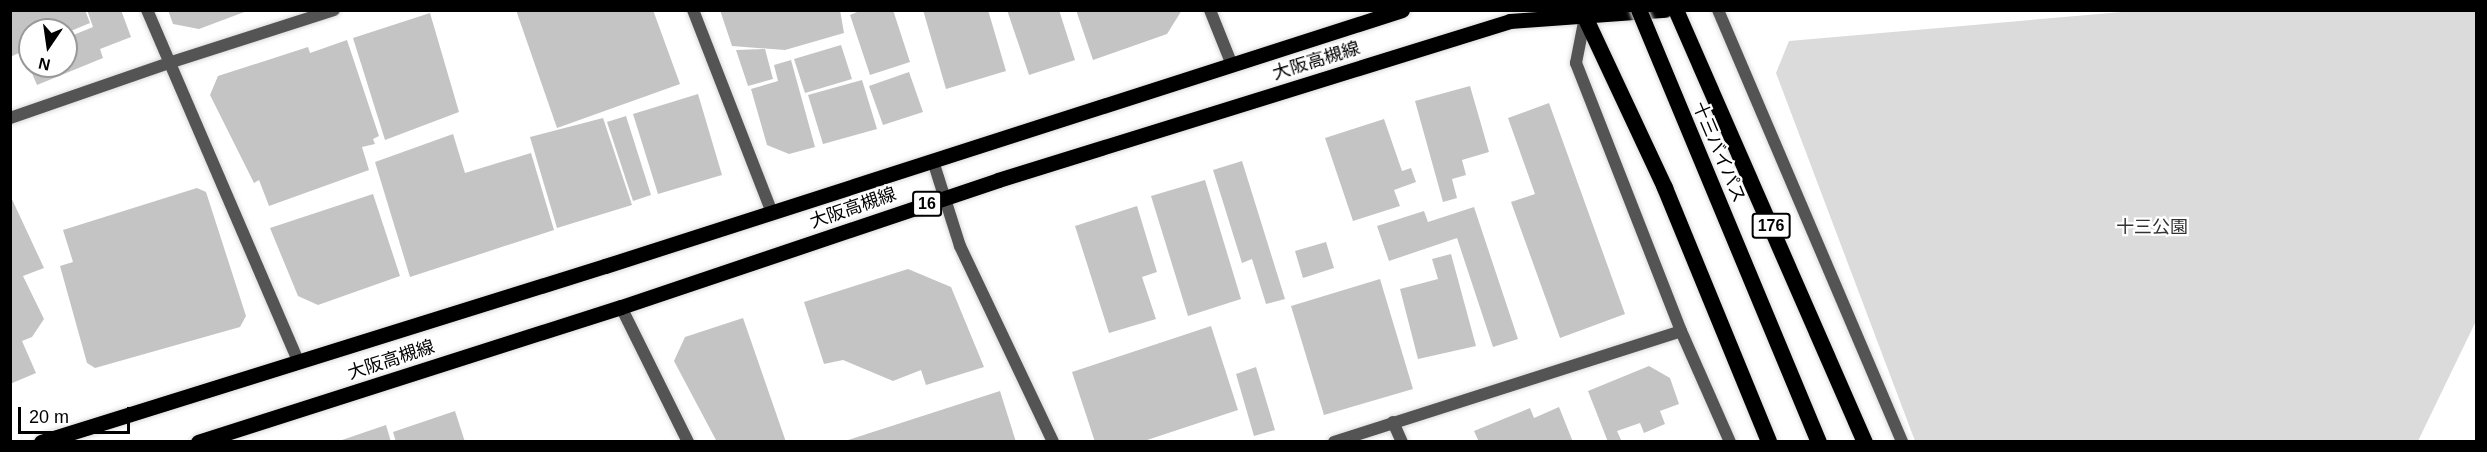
<!DOCTYPE html>
<meta charset="utf-8">
<style>
body{margin:0}
#map{position:relative;width:2487px;height:452px;overflow:hidden;background:#fff;font-family:Arial,"Noto Sans JP",sans-serif}
div>[style]{position:absolute}
.green>*{inset:0;background:#dbdbdb}
.building>*{inset:0;background:#c4c4c4}
.roads{filter:drop-shadow(0 0 2px #dbdbdb) drop-shadow(0 0 2px #dbdbdb)}
.minor>*{height:12px;margin:-6px;padding:0 6px;transform-origin:6px;border-radius:6px;background:#545454}
.primary>*{height:15px;margin:-7.5px;padding:0 7.5px;transform-origin:7.5px;border-radius:7.5px;background:#000}
.trunk>*{height:16px;margin:-8px;padding:0 8px;transform-origin:8px;border-radius:8px;background:#000}
.bridges{filter:drop-shadow(0 0 2px #dbdbdb) drop-shadow(0 0 2px #dbdbdb)}
.trunk-bridge>*{height:16px;margin:-8px;padding:0 8px;transform-origin:8px;border-radius:8px;background:#000}
span{translate:-50% -50%;white-space:nowrap;text-align:center;line-height:1.15;-webkit-text-stroke:4.5px #fff;paint-order:stroke}
.shield-label span{padding:2px 4px;background:#fff;border:2px solid;border-radius:4px;-webkit-text-stroke-width:0}
.shield-label{font-size:16px;color:#000;font-weight:700}
.street-label{font-size:18px;color:#000}
.park-label{font-size:18px;color:#323232}
.frame{position:absolute;inset:0;border:12px solid #000;pointer-events:none}
.north{position:absolute;left:18px;top:18px;width:60px;height:60px;box-sizing:border-box;background:#fff;border:2px solid #999;border-radius:50%;rotate:193deg;font-size:16px;font-weight:700;line-height:24px;text-align:center;color:#000}
.north::after{content:'';display:block;margin:auto;width:21px;height:27px;background:#000;clip-path:polygon(50% 0,100% 100%,50% 72%,0 100%)}
.scale{position:absolute;left:18px;top:407px;width:112px;height:27px;box-sizing:border-box;border:3px solid #000;border-top:0;padding-left:8px;font-size:18px;line-height:21px;white-space:nowrap;color:#000;-webkit-text-stroke:4px #fff;paint-order:stroke}
</style>
<div id="map">
<div class="green">
<div style="clip-path:polygon(2134px 11px,2476px 11px,2476px 321px,2418px 441px,1915px 441px,1776px 73px,1789px 41px)"></div>
</div>
<div class="building">
<div style="clip-path:polygon(10px 10px,85px 10px,90px 23px,66px 33px,66px 30px,30px 30px,30px 48px,10px 57px)"></div>
<div style="clip-path:polygon(87px 10px,121px 10px,131px 37px,100px 49px,103px 58px,37px 85px,24px 55px,30px 53px,30px 66px,66px 66px,66px 38px,93px 27px)"></div>
<div style="clip-path:polygon(168px 10px,247px 10px,247px 11px,199px 29px,173px 24px)"></div>
<div style="clip-path:polygon(516px 10px,653px 10px,680px 84px,557px 128px)"></div>
<div style="clip-path:polygon(720px 10px,840px 10px,844px 33px,785px 50px,732px 46px)"></div>
<div style="clip-path:polygon(862px 10px,893px 10px,910px 62px,870px 75px,850px 15px)"></div>
<div style="clip-path:polygon(923px 10px,988px 10px,1006px 71px,946px 89px)"></div>
<div style="clip-path:polygon(1007px 10px,1059px 10px,1075px 60px,1029px 75px)"></div>
<div style="clip-path:polygon(1076px 10px,1182px 10px,1167px 34px,1093px 60px)"></div>
<div style="clip-path:polygon(430px 13px,459px 112px,385px 140px,353px 38px)"></div>
<div style="clip-path:polygon(347px 40px,379px 136px,373px 139px,375px 144px,362px 147px,369px 170px,269px 206px,259px 180px,254px 183px,210px 95px,218px 76px,308px 47px,310px 53px)"></div>
<div style="clip-path:polygon(841px 45px,852px 79px,805px 93px,794px 59px)"></div>
<div style="clip-path:polygon(765px 49px,773px 79px,748px 86px,736px 50px)"></div>
<div style="clip-path:polygon(791px 60px,815px 147px,789px 154px,767px 145px,751px 89px,778px 81px,774px 65px)"></div>
<div style="clip-path:polygon(909px 72px,923px 112px,883px 125px,869px 86px)"></div>
<div style="clip-path:polygon(862px 80px,877px 129px,823px 144px,808px 95px)"></div>
<div style="clip-path:polygon(1470px 86px,1489px 152px,1462px 160px,1466px 175px,1452px 179px,1457px 198px,1443px 202px,1415px 101px)"></div>
<div style="clip-path:polygon(698px 94px,722px 175px,658px 194px,633px 114px)"></div>
<div style="clip-path:polygon(1549px 103px,1625px 314px,1560px 338px,1511px 202px,1535px 194px,1508px 118px)"></div>
<div style="clip-path:polygon(626px 116px,651px 195px,633px 201px,607px 122px)"></div>
<div style="clip-path:polygon(603px 118px,632px 205px,557px 228px,530px 137px)"></div>
<div style="clip-path:polygon(1384px 119px,1402px 171px,1411px 168px,1416px 182px,1394px 190px,1400px 206px,1353px 221px,1325px 138px)"></div>
<div style="clip-path:polygon(453px 134px,465px 173px,531px 153px,554px 230px,410px 277px,375px 162px)"></div>
<div style="clip-path:polygon(1242px 161px,1285px 299px,1266px 304px,1252px 259px,1242px 263px,1213px 170px)"></div>
<div style="clip-path:polygon(1205px 180px,1241px 299px,1188px 316px,1151px 196px)"></div>
<div style="clip-path:polygon(197px 188px,206px 192px,246px 316px,240px 327px,95px 368px,87px 363px,60px 266px,73px 262px,63px 230px)"></div>
<div style="clip-path:polygon(373px 194px,400px 276px,318px 305px,298px 296px,270px 228px)"></div>
<div style="clip-path:polygon(10px 195px,44px 268px,23px 276px,44px 319px,32px 337px,22px 341px,36px 373px,10px 384px)"></div>
<div style="clip-path:polygon(1137px 206px,1157px 272px,1142px 277px,1156px 319px,1109px 333px,1075px 226px)"></div>
<div style="clip-path:polygon(1474px 207px,1518px 339px,1493px 347px,1457px 238px,1389px 261px,1377px 226px,1424px 211px,1428px 222px)"></div>
<div style="clip-path:polygon(1326px 242px,1334px 268px,1303px 278px,1295px 251px)"></div>
<div style="clip-path:polygon(1451px 254px,1476px 346px,1418px 359px,1400px 289px,1438px 279px,1432px 259px)"></div>
<div style="clip-path:polygon(908px 269px,951px 287px,984px 367px,926px 385px,921px 370px,893px 381px,843px 360px,824px 364px,804px 302px)"></div>
<div style="clip-path:polygon(1380px 279px,1413px 389px,1324px 415px,1291px 306px)"></div>
<div style="clip-path:polygon(743px 318px,786px 442px,717px 442px,674px 361px,685px 337px)"></div>
<div style="clip-path:polygon(1211px 326px,1238px 410px,1141px 442px,1095px 442px,1072px 372px)"></div>
<div style="clip-path:polygon(1649px 366px,1670px 378px,1679px 404px,1660px 411px,1665px 424px,1644px 433px,1640px 423px,1617px 431px,1622px 442px,1608px 442px,1588px 391px)"></div>
<div style="clip-path:polygon(1256px 367px,1275px 430px,1254px 436px,1236px 374px)"></div>
<div style="clip-path:polygon(1000px 391px,1016px 442px,845px 442px,845px 441px)"></div>
<div style="clip-path:polygon(1559px 407px,1573px 442px,1479px 442px,1474px 431px,1530px 408px,1534px 418px)"></div>
<div style="clip-path:polygon(455px 411px,465px 442px,396px 442px,393px 432px)"></div>
<div style="clip-path:polygon(386px 425px,391px 442px,339px 442px,339px 441px)"></div>
</div>
<div class="roads">
<div class="minor">
<div style="left:147px;top:10px;width:382px;rotate:66.7deg"></div>
<div style="left:693px;top:10px;width:218px;rotate:68.7deg"></div>
<div style="left:1210px;top:10px;width:59px;rotate:68.2deg"></div>
<div style="left:1718px;top:10px;width:470px;rotate:66.9deg"></div>
<div style="left:1585px;top:17px;width:47px;rotate:101.1deg"></div>
<div style="left:1576px;top:63px;width:288px;rotate:68.6deg"></div>
<div style="left:1681px;top:331px;width:121px;rotate:66.2deg"></div>
<div style="left:10px;top:118px;width:168px;rotate:-19.1deg"></div>
<div style="left:169px;top:63px;width:173px;rotate:-17.8deg"></div>
<div style="left:933px;top:161px;width:89px;rotate:72.4deg"></div>
<div style="left:960px;top:246px;width:217px;rotate:64.6deg"></div>
<div style="left:621px;top:307px;width:151px;rotate:63.6deg"></div>
<div style="left:1393px;top:422px;width:22px;rotate:66deg"></div>
<div style="left:1334px;top:442px;width:364px;rotate:-17.7deg"></div>
</div>
<div class="primary">
<div style="left:41px;top:442px;width:591px;rotate:-17.33deg"></div>
<div style="left:605px;top:266px;width:837px;rotate:-17.81deg"></div>
<div style="left:198px;top:442px;width:444px;rotate:-17.7deg"></div>
<div style="left:621px;top:307px;width:398px;rotate:-18.6deg"></div>
<div style="left:998px;top:180px;width:536px;rotate:-17.25deg"></div>
<div style="left:1510px;top:21px;width:155px;rotate:-4.1deg"></div>
</div>
<div class="trunk">
<div style="left:1676px;top:10px;width:472px;rotate:66.4deg"></div>
<div style="left:1585px;top:17px;width:189px;rotate:64.9deg"></div>
<div style="left:1665px;top:188px;width:274px;rotate:67.7deg"></div>
</div>
</div>
<div class="bridges">
<div class="trunk-bridge">
<div style="left:1639px;top:10px;width:468px;rotate:67.4deg"></div>
</div>
</div>
<div class="shield-label">
<span style="left:927px;top:204px">16</span>
<span style="left:1771px;top:226px">176</span>
</div>
<div class="street-label">
<span style="left:1316px;top:61px;rotate:-17deg">大阪高槻線</span>
<span style="left:1719px;top:152px;rotate:67deg">十三バイパス</span>
<span style="left:853px;top:208px;rotate:-19deg">大阪高槻線</span>
<span style="left:391px;top:360px;rotate:-18deg">大阪高槻線</span>
</div>
<div class="park-label">
<span style="left:2152px;top:227px">十三公園</span>
</div>
<div class="frame"></div>
<div class="north">N</div>
<div class="scale">20 m</div>
</div>
